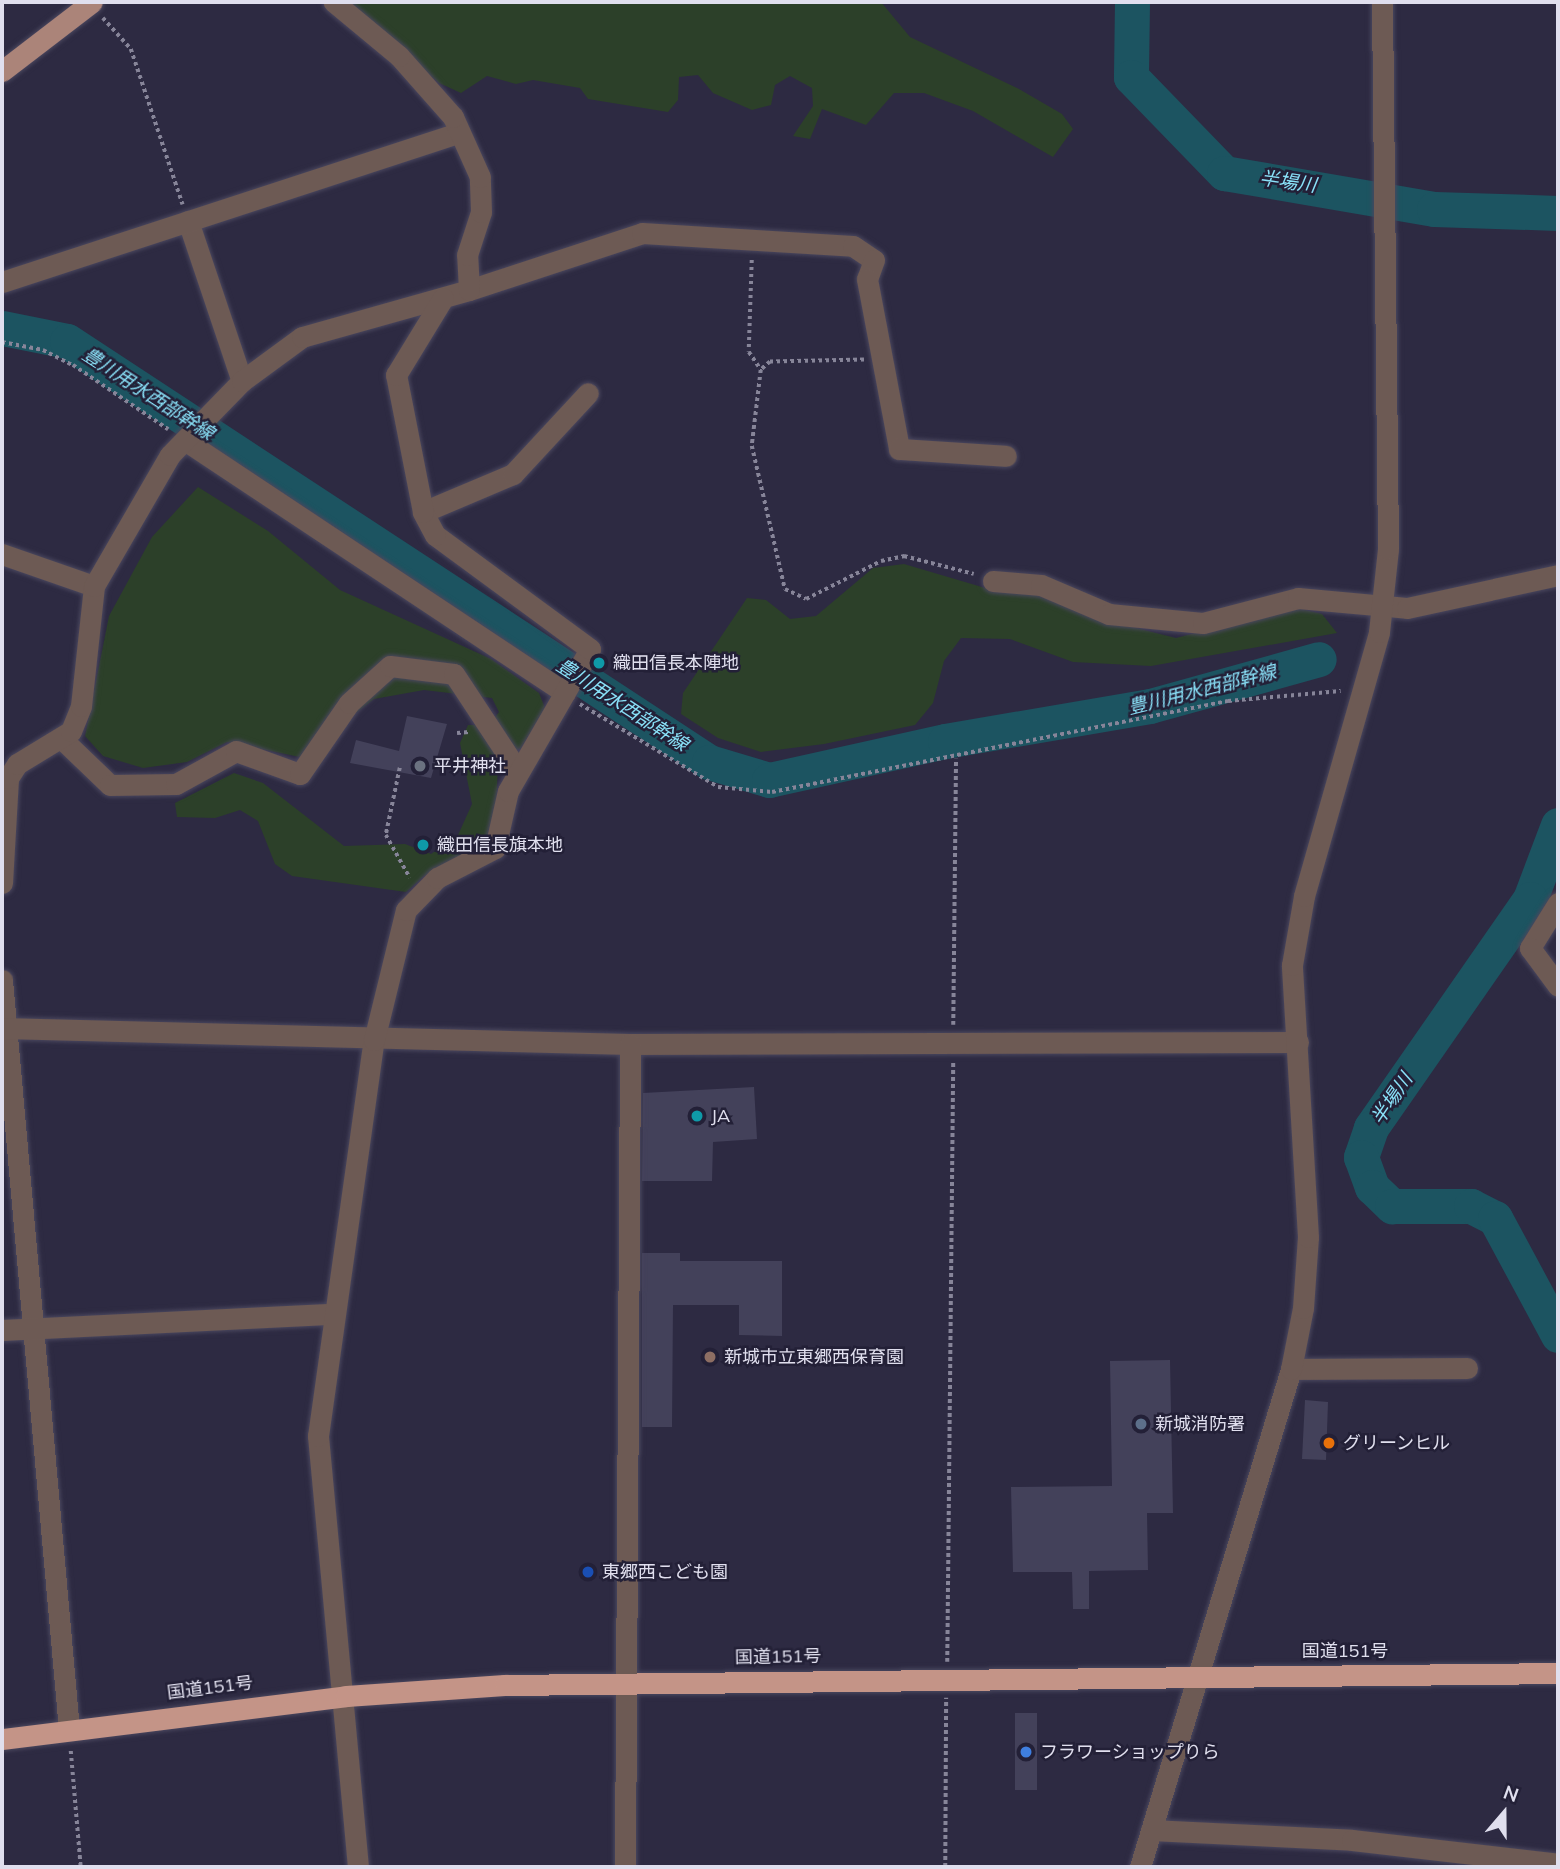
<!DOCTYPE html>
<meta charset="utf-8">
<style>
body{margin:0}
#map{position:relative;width:1560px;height:1869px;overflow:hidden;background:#2d2a42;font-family:Mulish,"Noto Sans JP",sans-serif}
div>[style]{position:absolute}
.green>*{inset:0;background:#2c4029}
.river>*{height:35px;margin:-17.5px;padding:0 17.5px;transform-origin:17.5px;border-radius:17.5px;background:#1c5461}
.building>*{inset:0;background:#43415a}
.path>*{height:3.5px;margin-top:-1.75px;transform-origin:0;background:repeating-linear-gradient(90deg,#878599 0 3.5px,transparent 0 7px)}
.roads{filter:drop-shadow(0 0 2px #4a475e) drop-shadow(0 0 2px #4a475e)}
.minor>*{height:21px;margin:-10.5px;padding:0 10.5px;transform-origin:10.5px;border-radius:10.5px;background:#6d5a54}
.major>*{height:21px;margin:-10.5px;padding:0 10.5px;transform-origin:10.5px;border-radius:10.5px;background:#ab8479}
.highway>*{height:21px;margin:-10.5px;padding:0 10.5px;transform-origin:10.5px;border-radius:10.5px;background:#c49487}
.dots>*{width:19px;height:19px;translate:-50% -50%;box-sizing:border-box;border:4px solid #232037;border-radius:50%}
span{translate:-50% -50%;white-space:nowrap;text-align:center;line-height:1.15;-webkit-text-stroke:5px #232037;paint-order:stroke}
.poi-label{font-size:18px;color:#e0dfee}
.left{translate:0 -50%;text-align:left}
.street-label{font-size:18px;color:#e0dfee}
.water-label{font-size:19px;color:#89e1f8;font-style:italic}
.frame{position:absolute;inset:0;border:4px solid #e0dfee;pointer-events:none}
.north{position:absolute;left:1469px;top:1778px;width:70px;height:70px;-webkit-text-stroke:5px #232037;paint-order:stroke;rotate:20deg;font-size:19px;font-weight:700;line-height:28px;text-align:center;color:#e0dfee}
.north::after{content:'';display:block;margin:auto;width:24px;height:32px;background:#e0dfee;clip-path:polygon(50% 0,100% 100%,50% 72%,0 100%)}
</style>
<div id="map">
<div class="green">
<div style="clip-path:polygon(345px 2px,881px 2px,910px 37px,1019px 89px,1062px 114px,1073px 129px,1053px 157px,973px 111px,924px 93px,894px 93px,866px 125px,822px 109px,810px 139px,793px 136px,813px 106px,812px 88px,790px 76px,775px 85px,771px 105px,752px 110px,713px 93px,698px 75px,679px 77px,678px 100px,668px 112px,588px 99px,580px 88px,533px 80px,516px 84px,487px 76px,461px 93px,439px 83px)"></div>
<div style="clip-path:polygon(198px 487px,268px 531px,340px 590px,491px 659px,539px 693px,545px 708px,521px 748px,498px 760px,496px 816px,485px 843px,465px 858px,424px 876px,406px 892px,292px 876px,275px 864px,258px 821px,240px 810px,215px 818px,177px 817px,175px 803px,234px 773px,263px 783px,344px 846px,405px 844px,431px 854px,458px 835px,472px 804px,460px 743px,468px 725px,489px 725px,499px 712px,492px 698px,424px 690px,374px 699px,334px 730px,314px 760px,227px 742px,187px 762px,143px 768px,103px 756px,85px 736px,109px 616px,152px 537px)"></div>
<div style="clip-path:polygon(904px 564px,992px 590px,1015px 584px,1112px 622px,1176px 638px,1293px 607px,1322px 614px,1337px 633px,1151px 666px,1073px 662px,1010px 639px,961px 638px,944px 661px,933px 703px,915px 725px,824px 744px,761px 752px,718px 738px,681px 714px,683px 693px,747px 598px,766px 600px,790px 619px,816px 616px,873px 568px)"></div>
</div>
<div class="river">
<div style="left:1132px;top:2px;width:75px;rotate:90.8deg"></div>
<div style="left:1131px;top:77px;width:134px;rotate:45.9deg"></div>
<div style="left:1224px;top:173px;width:213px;rotate:9.7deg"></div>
<div style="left:1434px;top:209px;width:124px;rotate:1.8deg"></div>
<div style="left:2px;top:328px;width:66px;rotate:11.3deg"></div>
<div style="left:67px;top:341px;width:768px;rotate:33.26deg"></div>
<div style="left:709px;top:762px;width:63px;rotate:16.7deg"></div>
<div style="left:769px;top:780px;width:180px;rotate:-12.5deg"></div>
<div style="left:945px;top:741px;width:208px;rotate:-9.7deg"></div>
<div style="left:1150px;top:706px;width:175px;rotate:-15.5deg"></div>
<div style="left:1558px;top:825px;width:79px;rotate:110.7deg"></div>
<div style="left:1530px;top:899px;width:279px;rotate:124.8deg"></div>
<div style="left:1371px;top:1128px;width:31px;rotate:109deg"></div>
<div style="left:1361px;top:1157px;width:32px;rotate:70deg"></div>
<div style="left:1372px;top:1187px;width:28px;rotate:44deg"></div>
<div style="left:1392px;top:1206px;width:79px"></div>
<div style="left:1471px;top:1206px;width:27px;rotate:27deg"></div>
<div style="left:1495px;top:1218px;width:133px;rotate:61.7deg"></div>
</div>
<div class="building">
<div style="clip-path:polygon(407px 716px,447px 724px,431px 778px,350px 763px,356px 740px,399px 751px)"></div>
<div style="clip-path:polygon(754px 1087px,757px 1139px,713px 1142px,712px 1181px,642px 1181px,643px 1093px)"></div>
<div style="clip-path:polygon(642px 1253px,680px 1253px,680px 1261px,782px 1261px,782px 1336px,739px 1335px,739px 1305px,673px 1305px,672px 1427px,642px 1427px)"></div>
<div style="clip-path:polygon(1170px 1360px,1173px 1513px,1147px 1513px,1148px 1570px,1089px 1571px,1089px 1609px,1073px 1609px,1072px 1572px,1013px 1572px,1011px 1487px,1112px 1486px,1110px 1361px)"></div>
<div style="clip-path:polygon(1305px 1400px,1328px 1402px,1326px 1460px,1302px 1459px)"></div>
<div style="clip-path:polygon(1015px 1713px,1037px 1713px,1037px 1790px,1015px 1790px)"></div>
</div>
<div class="path">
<div style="left:103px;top:18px;width:42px;rotate:47.9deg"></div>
<div style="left:131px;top:49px;width:164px;rotate:71.6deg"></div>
<div style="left:752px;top:260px;width:92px;rotate:91.9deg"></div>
<div style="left:749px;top:352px;width:22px;rotate:56deg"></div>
<div style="left:2px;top:342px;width:42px;rotate:11deg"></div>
<div style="left:43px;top:350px;width:34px;rotate:27deg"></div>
<div style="left:73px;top:365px;width:115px;rotate:34deg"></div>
<div style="left:864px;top:360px;width:94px;rotate:178.8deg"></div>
<div style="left:770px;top:362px;width:12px;rotate:138deg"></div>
<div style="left:761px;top:370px;width:77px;rotate:96.8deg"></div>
<div style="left:752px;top:446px;width:147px;rotate:77deg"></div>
<div style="left:785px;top:589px;width:23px;rotate:25deg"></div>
<div style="left:806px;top:599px;width:84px;rotate:-26.9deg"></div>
<div style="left:881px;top:561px;width:24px;rotate:-12deg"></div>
<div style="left:904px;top:556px;width:72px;rotate:14.4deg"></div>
<div style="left:580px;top:704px;width:161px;rotate:31deg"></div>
<div style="left:718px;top:787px;width:54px;rotate:5.3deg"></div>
<div style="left:772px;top:792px;width:465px;rotate:-11.3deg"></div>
<div style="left:1228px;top:701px;width:113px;rotate:-5.1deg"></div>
<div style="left:457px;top:733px;width:12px;rotate:-5deg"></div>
<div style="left:400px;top:768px;width:68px;rotate:101.8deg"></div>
<div style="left:386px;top:835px;width:49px;rotate:60.8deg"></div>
<div style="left:953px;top:1025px;width:266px;rotate:-89.4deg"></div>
<div style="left:947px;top:1662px;width:601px;rotate:-89.43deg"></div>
<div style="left:71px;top:1751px;width:116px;rotate:85.1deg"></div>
<div style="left:945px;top:1867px;width:169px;rotate:-89.7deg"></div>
</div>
<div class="roads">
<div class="minor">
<div style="left:188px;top:221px;width:169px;rotate:71.4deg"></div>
<div style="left:2px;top:282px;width:480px;rotate:-18.1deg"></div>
<div style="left:469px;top:290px;width:182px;rotate:-18.2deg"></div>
<div style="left:642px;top:233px;width:211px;rotate:3.5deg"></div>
<div style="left:853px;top:246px;width:25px;rotate:34deg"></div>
<div style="left:874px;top:260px;width:20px;rotate:110deg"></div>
<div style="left:867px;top:279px;width:173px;rotate:79.3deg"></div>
<div style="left:899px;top:449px;width:107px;rotate:3.7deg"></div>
<div style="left:186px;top:441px;width:455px;rotate:33.6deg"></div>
<div style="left:423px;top:512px;width:98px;rotate:-22.9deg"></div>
<div style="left:513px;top:474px;width:110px;rotate:-47.2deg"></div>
<div style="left:2px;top:554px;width:97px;rotate:19.2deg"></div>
<div style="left:993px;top:581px;width:48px;rotate:4.8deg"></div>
<div style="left:1041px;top:585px;width:74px;rotate:23.1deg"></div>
<div style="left:1109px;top:614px;width:94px;rotate:5.5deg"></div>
<div style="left:1203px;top:623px;width:98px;rotate:-14.7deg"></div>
<div style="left:1298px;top:598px;width:109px;rotate:5.2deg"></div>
<div style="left:1407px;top:608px;width:155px;rotate:-12.3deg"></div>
<div style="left:63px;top:740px;width:65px;rotate:43.8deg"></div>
<div style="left:110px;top:785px;width:66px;rotate:-0.9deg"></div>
<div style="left:176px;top:784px;width:68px;rotate:-28.8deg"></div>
<div style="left:236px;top:751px;width:68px;rotate:19.8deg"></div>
<div style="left:300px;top:774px;width:86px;rotate:-55.4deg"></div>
<div style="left:349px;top:703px;width:55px;rotate:-42.1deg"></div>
<div style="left:390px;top:666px;width:64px;rotate:7.1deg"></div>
<div style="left:454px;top:674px;width:116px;rotate:56.6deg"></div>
<div style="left:2px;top:883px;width:105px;rotate:-86.7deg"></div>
<div style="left:8px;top:778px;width:17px;rotate:-57deg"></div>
<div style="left:17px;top:764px;width:63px;rotate:-31.4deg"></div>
<div style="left:71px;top:731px;width:27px;rotate:-68deg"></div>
<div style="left:81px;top:706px;width:121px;rotate:-83.8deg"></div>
<div style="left:94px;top:586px;width:151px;rotate:-59.9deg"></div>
<div style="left:170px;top:455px;width:103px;rotate:-45.8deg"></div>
<div style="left:242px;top:381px;width:74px;rotate:-36.3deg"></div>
<div style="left:302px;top:337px;width:173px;rotate:-15.7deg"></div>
<div style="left:469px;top:290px;width:35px;rotate:-93deg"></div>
<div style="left:467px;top:255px;width:45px;rotate:-72deg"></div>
<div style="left:481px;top:212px;width:35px;rotate:-92deg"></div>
<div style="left:480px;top:177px;width:66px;rotate:-114.2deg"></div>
<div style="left:453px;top:117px;width:81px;rotate:-131.5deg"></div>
<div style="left:399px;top:56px;width:85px;rotate:-140.3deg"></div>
<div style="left:1558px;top:903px;width:53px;rotate:121.9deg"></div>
<div style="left:1530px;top:948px;width:47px;rotate:53.6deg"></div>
<div style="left:2px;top:980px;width:752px;rotate:84.89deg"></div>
<div style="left:2px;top:1028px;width:628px;rotate:1.46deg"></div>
<div style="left:630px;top:1044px;width:668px;rotate:-0.17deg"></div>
<div style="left:2px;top:1330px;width:331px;rotate:-2.8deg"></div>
<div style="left:1291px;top:1369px;width:176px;rotate:-0.3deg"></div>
<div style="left:1151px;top:1830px;width:201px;rotate:2.8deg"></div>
<div style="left:1352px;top:1840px;width:207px;rotate:6.6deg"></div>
<div style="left:358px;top:1867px;width:433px;rotate:-95.3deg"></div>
<div style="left:318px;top:1436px;width:400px;rotate:-82deg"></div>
<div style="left:374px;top:1040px;width:134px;rotate:-76.2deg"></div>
<div style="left:406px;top:910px;width:45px;rotate:-45.9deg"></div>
<div style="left:437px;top:878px;width:65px;rotate:-27.3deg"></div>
<div style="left:495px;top:848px;width:58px;rotate:-77.2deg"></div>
<div style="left:508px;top:791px;width:164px;rotate:-60deg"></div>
<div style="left:590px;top:649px;width:192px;rotate:-143.7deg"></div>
<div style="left:435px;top:535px;width:26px;rotate:-118deg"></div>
<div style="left:423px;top:512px;width:140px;rotate:-101.1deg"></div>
<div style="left:396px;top:375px;width:90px;rotate:-58.6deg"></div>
<div style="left:625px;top:1867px;width:823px;rotate:-89.65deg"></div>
<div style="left:1140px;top:1867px;width:520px;rotate:-73.13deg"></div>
<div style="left:1291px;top:1369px;width:62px;rotate:-78.9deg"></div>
<div style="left:1303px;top:1308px;width:71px;rotate:-86deg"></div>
<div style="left:1308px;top:1237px;width:272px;rotate:-93.4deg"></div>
<div style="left:1292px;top:965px;width:70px;rotate:-80.1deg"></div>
<div style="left:1304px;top:896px;width:274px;rotate:-74.1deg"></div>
<div style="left:1379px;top:632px;width:83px;rotate:-83.8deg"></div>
<div style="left:1388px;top:549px;width:547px;rotate:-90.63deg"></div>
</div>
<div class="major">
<div style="left:2px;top:71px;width:113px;rotate:-37.5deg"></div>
</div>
<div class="highway">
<div style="left:2px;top:1739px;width:347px;rotate:-7.1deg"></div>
<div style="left:346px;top:1696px;width:159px;rotate:-4deg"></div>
<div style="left:505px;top:1685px;width:1053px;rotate:-0.65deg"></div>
</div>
</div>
<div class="dots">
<div style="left:599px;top:663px;background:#0f9aa8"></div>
<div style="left:420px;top:766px;background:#6b7280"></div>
<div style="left:423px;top:845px;background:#0f9aa8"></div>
<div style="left:697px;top:1116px;background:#0f9aa8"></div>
<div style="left:710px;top:1357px;background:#8d6e63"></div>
<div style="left:1141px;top:1424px;background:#5c6f8a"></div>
<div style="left:1329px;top:1443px;background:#e8710a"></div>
<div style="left:588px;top:1572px;background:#1a4fb4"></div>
<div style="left:1026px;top:1752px;background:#3f7fe0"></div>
</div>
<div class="poi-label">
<span class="left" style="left:613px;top:663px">織田信長本陣地</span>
<span class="left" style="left:434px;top:766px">平井神社</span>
<span class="left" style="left:437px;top:845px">織田信長旗本地</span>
<span class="left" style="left:711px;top:1116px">JA</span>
<span class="left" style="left:724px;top:1357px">新城市立東郷西保育園</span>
<span class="left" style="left:1155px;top:1424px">新城消防署</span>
<span class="left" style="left:1343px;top:1443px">グリーンヒル</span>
<span class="left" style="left:602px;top:1572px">東郷西こども園</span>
<span class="left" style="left:1040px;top:1752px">フラワーショップりら</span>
</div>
<div class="street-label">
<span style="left:1345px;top:1651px">国道151号</span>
<span style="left:778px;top:1657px;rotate:-1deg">国道151号</span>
<span style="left:210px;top:1688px;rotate:-7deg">国道151号</span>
</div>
<div class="water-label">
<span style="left:1288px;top:182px;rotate:8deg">半場川</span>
<span style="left:148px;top:394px;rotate:33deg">豊川用水西部幹線</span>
<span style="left:1202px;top:690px;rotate:-14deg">豊川用水西部幹線</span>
<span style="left:622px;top:705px;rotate:33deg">豊川用水西部幹線</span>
<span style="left:1392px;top:1099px;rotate:-56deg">半場川</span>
</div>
<div class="frame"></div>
<div class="north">N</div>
</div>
